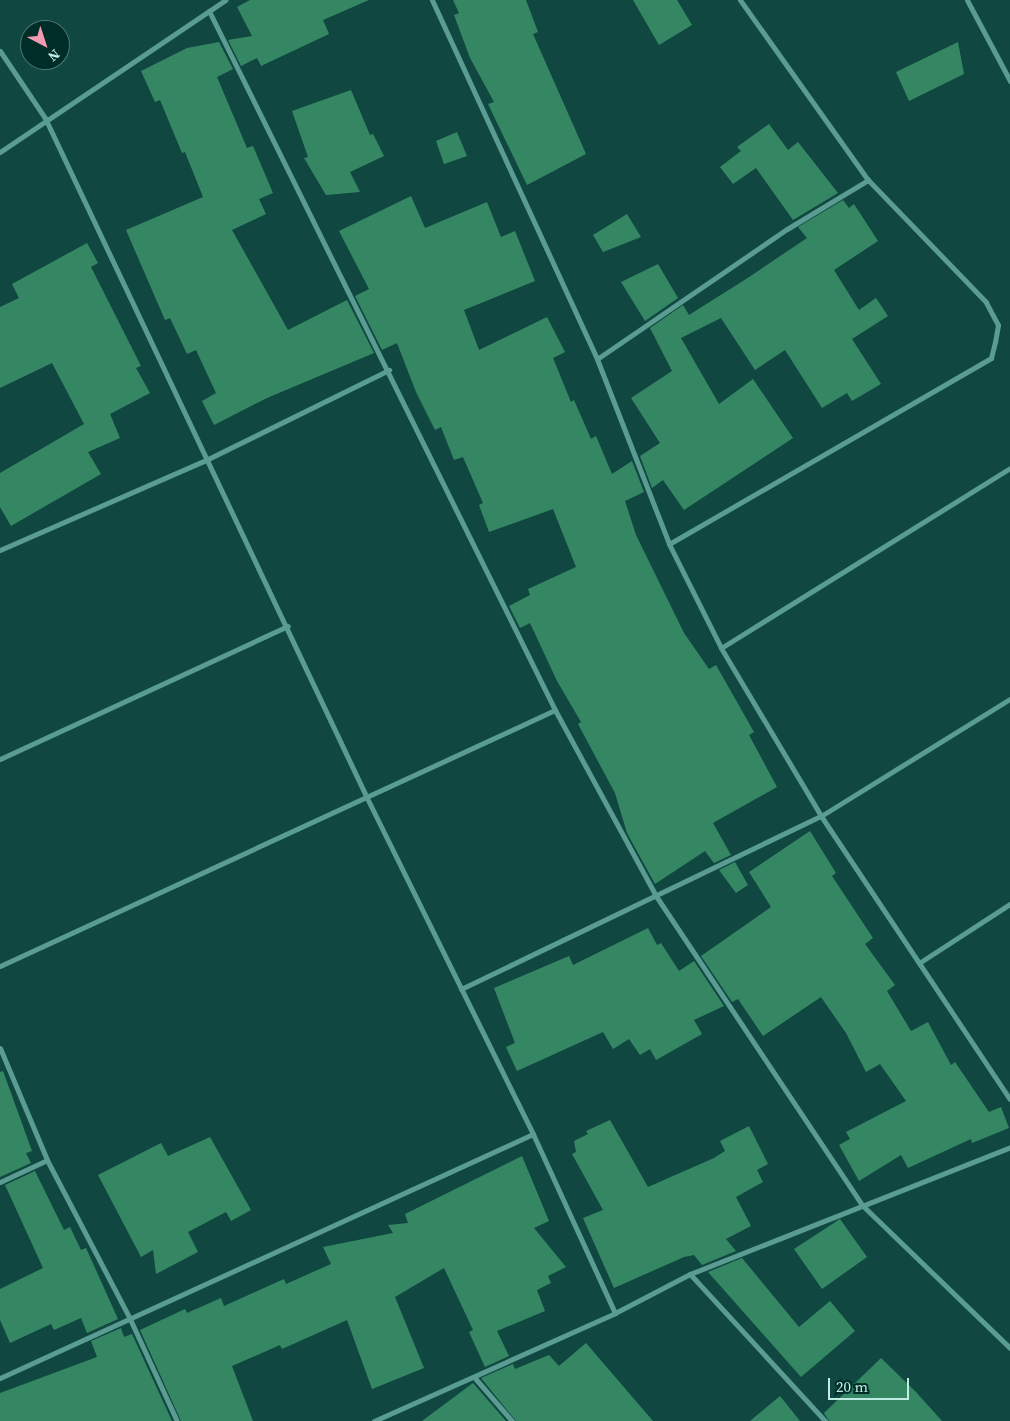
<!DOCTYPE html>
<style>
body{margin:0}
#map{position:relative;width:1010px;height:1421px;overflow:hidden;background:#104841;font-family:"Source Serif 4",serif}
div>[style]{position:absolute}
.building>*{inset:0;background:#358764}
.minor>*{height:5px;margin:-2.5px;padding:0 2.5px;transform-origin:2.5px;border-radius:2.5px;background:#5a9c91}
span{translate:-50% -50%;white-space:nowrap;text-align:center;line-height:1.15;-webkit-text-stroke:4px #002d27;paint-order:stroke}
.north{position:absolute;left:20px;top:20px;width:50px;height:50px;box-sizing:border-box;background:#002d27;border:1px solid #4c7972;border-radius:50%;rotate:140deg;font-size:14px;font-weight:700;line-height:20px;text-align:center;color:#beece3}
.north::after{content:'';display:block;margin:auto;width:18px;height:22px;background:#f19ab1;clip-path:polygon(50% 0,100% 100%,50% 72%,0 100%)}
.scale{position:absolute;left:828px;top:1378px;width:81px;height:22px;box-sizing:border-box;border:2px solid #beece3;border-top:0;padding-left:6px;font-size:15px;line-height:18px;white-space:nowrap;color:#beece3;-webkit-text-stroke:4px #002d27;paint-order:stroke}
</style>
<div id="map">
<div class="building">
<div style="clip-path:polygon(250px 0,369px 0,323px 20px,329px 34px,261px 66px,257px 58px,241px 66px,228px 40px,252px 36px,237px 7px)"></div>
<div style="clip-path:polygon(453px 0,526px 0,538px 32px,533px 34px,586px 154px,527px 185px,488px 104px,494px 102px,470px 58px,454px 15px,459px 13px)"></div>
<div style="clip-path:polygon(633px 0,677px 0,692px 25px,659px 45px)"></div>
<div style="clip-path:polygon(219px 42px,233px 69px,217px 77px,247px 148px,253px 146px,273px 193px,259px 199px,266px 214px,232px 230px,288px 330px,347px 300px,374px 353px,267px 398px,214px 425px,202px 401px,216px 393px,196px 350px,187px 354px,170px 318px,165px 320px,126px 230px,203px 197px,185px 152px,182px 153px,160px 100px,155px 102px,141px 71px,187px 48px)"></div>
<div style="clip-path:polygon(958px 42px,964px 74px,909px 101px,896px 72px)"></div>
<div style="clip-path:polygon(351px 90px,370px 135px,373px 134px,384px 156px,350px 172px,360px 192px,326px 195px,304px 158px,308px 157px,292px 111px)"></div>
<div style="clip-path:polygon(769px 124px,788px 150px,798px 142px,838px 193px,793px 220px,756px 168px,733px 184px,720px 167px,741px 151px,737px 147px)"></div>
<div style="clip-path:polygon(457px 132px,467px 156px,444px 164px,436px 141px)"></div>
<div style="clip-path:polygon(411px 196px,425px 228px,487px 202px,501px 237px,515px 231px,535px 281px,464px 310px,479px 350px,547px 317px,565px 352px,553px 358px,571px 402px,574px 400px,591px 439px,596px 436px,612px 474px,632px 461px,644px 492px,625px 501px,636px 535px,684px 633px,709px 669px,716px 665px,754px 732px,749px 735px,777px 787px,713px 823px,731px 855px,714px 863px,705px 851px,655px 884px,627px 833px,615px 793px,578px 724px,581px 722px,557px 681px,530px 623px,520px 628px,509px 606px,530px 595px,528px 589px,576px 567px,553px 509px,489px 532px,479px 505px,483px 503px,463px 457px,454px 460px,441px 427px,435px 430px,416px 392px,397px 343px,382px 350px,355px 296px,369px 289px,339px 231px)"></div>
<div style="clip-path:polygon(843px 200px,849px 208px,854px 204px,878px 241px,834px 270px,859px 310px,876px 298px,888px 316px,852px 339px,881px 384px,852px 401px,847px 393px,822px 408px,785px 350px,755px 370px,721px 318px,681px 338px,719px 404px,753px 379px,793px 438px,684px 510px,663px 480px,652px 488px,640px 456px,660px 443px,631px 398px,672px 371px,650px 328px,683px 305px,689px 315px,746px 279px,807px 238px,798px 227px)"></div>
<div style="clip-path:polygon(627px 214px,641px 237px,603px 252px,593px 235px)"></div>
<div style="clip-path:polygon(87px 243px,98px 263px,91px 267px,141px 366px,136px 368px,150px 393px,110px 414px,120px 438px,88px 452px,101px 474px,11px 526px,0 507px,0 473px,84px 424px,52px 363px,0 388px,0 307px,19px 298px,12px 284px)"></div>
<div style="clip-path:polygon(658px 264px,678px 298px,645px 321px,621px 282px)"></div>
<div style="clip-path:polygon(810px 831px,836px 873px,832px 876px,873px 938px,865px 944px,895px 985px,887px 991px,911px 1031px,928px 1022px,951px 1065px,955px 1062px,989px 1112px,1001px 1107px,1009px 1128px,972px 1143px,971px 1139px,908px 1168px,901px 1155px,859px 1181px,839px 1145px,850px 1139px,846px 1132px,906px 1101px,880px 1064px,866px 1072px,846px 1033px,821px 997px,763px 1036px,738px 999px,732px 1002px,701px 956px,771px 907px,749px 872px)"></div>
<div style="clip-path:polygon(735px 862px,748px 885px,736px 893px,719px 870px)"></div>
<div style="clip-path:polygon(648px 928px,657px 945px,661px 943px,679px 971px,694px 961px,724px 1006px,694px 1020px,702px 1034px,656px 1060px,650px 1049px,640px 1055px,629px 1039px,613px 1049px,603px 1032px,517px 1071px,506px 1047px,515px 1043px,494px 988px,569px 956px,573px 965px)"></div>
<div style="clip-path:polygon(3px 1071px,32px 1151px,26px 1153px,31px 1163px,0 1177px,0 1072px)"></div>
<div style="clip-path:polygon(610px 1120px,648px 1187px,714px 1158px,725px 1151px,720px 1141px,749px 1126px,768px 1164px,757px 1170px,763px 1182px,736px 1197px,751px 1226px,726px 1239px,736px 1251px,702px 1265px,694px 1255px,684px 1257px,614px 1288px,583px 1218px,603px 1210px,572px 1154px,576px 1152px,574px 1141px,588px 1134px,586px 1131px)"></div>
<div style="clip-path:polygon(210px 1137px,251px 1210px,231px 1221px,226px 1212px,188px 1232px,198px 1252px,156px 1274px,153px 1250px,141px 1257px,98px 1175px,161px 1143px,168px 1156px)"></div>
<div style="clip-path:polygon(522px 1156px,549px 1221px,534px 1228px,566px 1267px,548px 1276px,551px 1283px,537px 1290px,545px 1311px,497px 1331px,509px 1356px,485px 1367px,469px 1332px,473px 1330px,444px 1268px,395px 1297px,424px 1368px,372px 1389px,347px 1320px,282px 1349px,280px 1345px,232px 1366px,253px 1421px,181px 1421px,140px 1330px,185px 1309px,187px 1313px,221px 1298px,224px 1306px,284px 1279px,286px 1284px,331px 1264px,323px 1247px,393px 1233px,388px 1225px,408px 1223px,405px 1214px)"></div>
<div style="clip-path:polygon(35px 1171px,64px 1230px,70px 1227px,81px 1250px,86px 1248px,118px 1319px,87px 1333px,81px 1318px,54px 1330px,51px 1324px,10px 1343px,0 1320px,0 1289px,43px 1268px,5px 1185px)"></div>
<div style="clip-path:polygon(840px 1219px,867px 1257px,822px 1289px,794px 1249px)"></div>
<div style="clip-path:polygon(742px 1258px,799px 1327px,830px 1301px,855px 1331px,801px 1377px,708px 1272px)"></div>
<div style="clip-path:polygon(121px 1328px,124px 1337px,132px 1334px,172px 1421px,0 1421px,0 1393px,97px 1357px,91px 1341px)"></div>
<div style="clip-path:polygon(586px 1343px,653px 1421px,516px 1421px,481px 1378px,513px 1364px,515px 1369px,549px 1355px,559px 1366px)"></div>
<div style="clip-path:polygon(881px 1358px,916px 1392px,942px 1421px,829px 1421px,824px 1413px)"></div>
<div style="clip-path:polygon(473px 1383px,506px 1421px,422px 1421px)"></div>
<div style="clip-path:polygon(780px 1396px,800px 1421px,750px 1421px)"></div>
</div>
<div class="minor">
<div style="left:432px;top:0;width:395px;rotate:65.3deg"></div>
<div style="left:597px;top:359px;width:199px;rotate:68.7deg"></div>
<div style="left:669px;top:544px;width:116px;rotate:63.4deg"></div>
<div style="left:721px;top:648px;width:196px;rotate:59.2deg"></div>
<div style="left:821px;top:816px;width:340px;rotate:56.3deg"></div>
<div style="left:967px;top:0;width:92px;rotate:62deg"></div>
<div style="left:209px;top:11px;width:780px;rotate:63.66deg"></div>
<div style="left:555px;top:710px;width:212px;rotate:61.5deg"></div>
<div style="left:656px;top:896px;width:371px;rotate:56.3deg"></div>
<div style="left:862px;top:1205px;width:206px;rotate:44deg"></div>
<div style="left:0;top:51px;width:81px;rotate:56.1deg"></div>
<div style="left:45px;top:118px;width:750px;rotate:64.66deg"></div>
<div style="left:366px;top:796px;width:377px;rotate:63.7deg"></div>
<div style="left:533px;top:1134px;width:197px;rotate:65.4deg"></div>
<div style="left:0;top:152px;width:272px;rotate:-34deg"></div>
<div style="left:597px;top:359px;width:230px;rotate:-34.4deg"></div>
<div style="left:787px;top:229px;width:95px;rotate:-31.2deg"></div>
<div style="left:669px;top:544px;width:372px;rotate:-30deg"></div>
<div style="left:991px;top:358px;width:16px;rotate:-76deg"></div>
<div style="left:995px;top:342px;width:17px;rotate:-80deg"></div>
<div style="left:998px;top:325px;width:26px;rotate:-118deg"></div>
<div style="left:986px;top:302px;width:170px;rotate:-134deg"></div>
<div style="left:868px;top:180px;width:221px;rotate:-125.4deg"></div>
<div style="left:0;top:550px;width:227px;rotate:-23.6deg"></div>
<div style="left:208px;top:459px;width:202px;rotate:-26.2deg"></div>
<div style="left:721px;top:648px;width:340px;rotate:-31.9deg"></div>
<div style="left:0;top:759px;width:317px;rotate:-24.8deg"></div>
<div style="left:919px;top:963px;width:108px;rotate:-33deg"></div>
<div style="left:0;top:966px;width:611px;rotate:-24.76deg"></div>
<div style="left:461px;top:989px;width:399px;rotate:-25.7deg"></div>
<div style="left:821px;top:816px;width:222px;rotate:-31.8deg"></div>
<div style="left:0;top:1048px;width:121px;rotate:67.2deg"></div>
<div style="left:47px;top:1160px;width:179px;rotate:62.4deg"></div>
<div style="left:130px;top:1319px;width:112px;rotate:65.3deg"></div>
<div style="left:0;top:1182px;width:52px;rotate:-25.1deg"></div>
<div style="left:690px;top:1274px;width:200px;rotate:47.4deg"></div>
<div style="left:474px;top:1377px;width:58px;rotate:49.2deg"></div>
<div style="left:0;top:1378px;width:586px;rotate:-24.6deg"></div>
<div style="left:374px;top:1421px;width:264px;rotate:-24.1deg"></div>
<div style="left:615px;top:1313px;width:85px;rotate:-27.5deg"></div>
<div style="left:690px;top:1274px;width:344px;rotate:-21.6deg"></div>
</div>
<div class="north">N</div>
<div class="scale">20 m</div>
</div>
